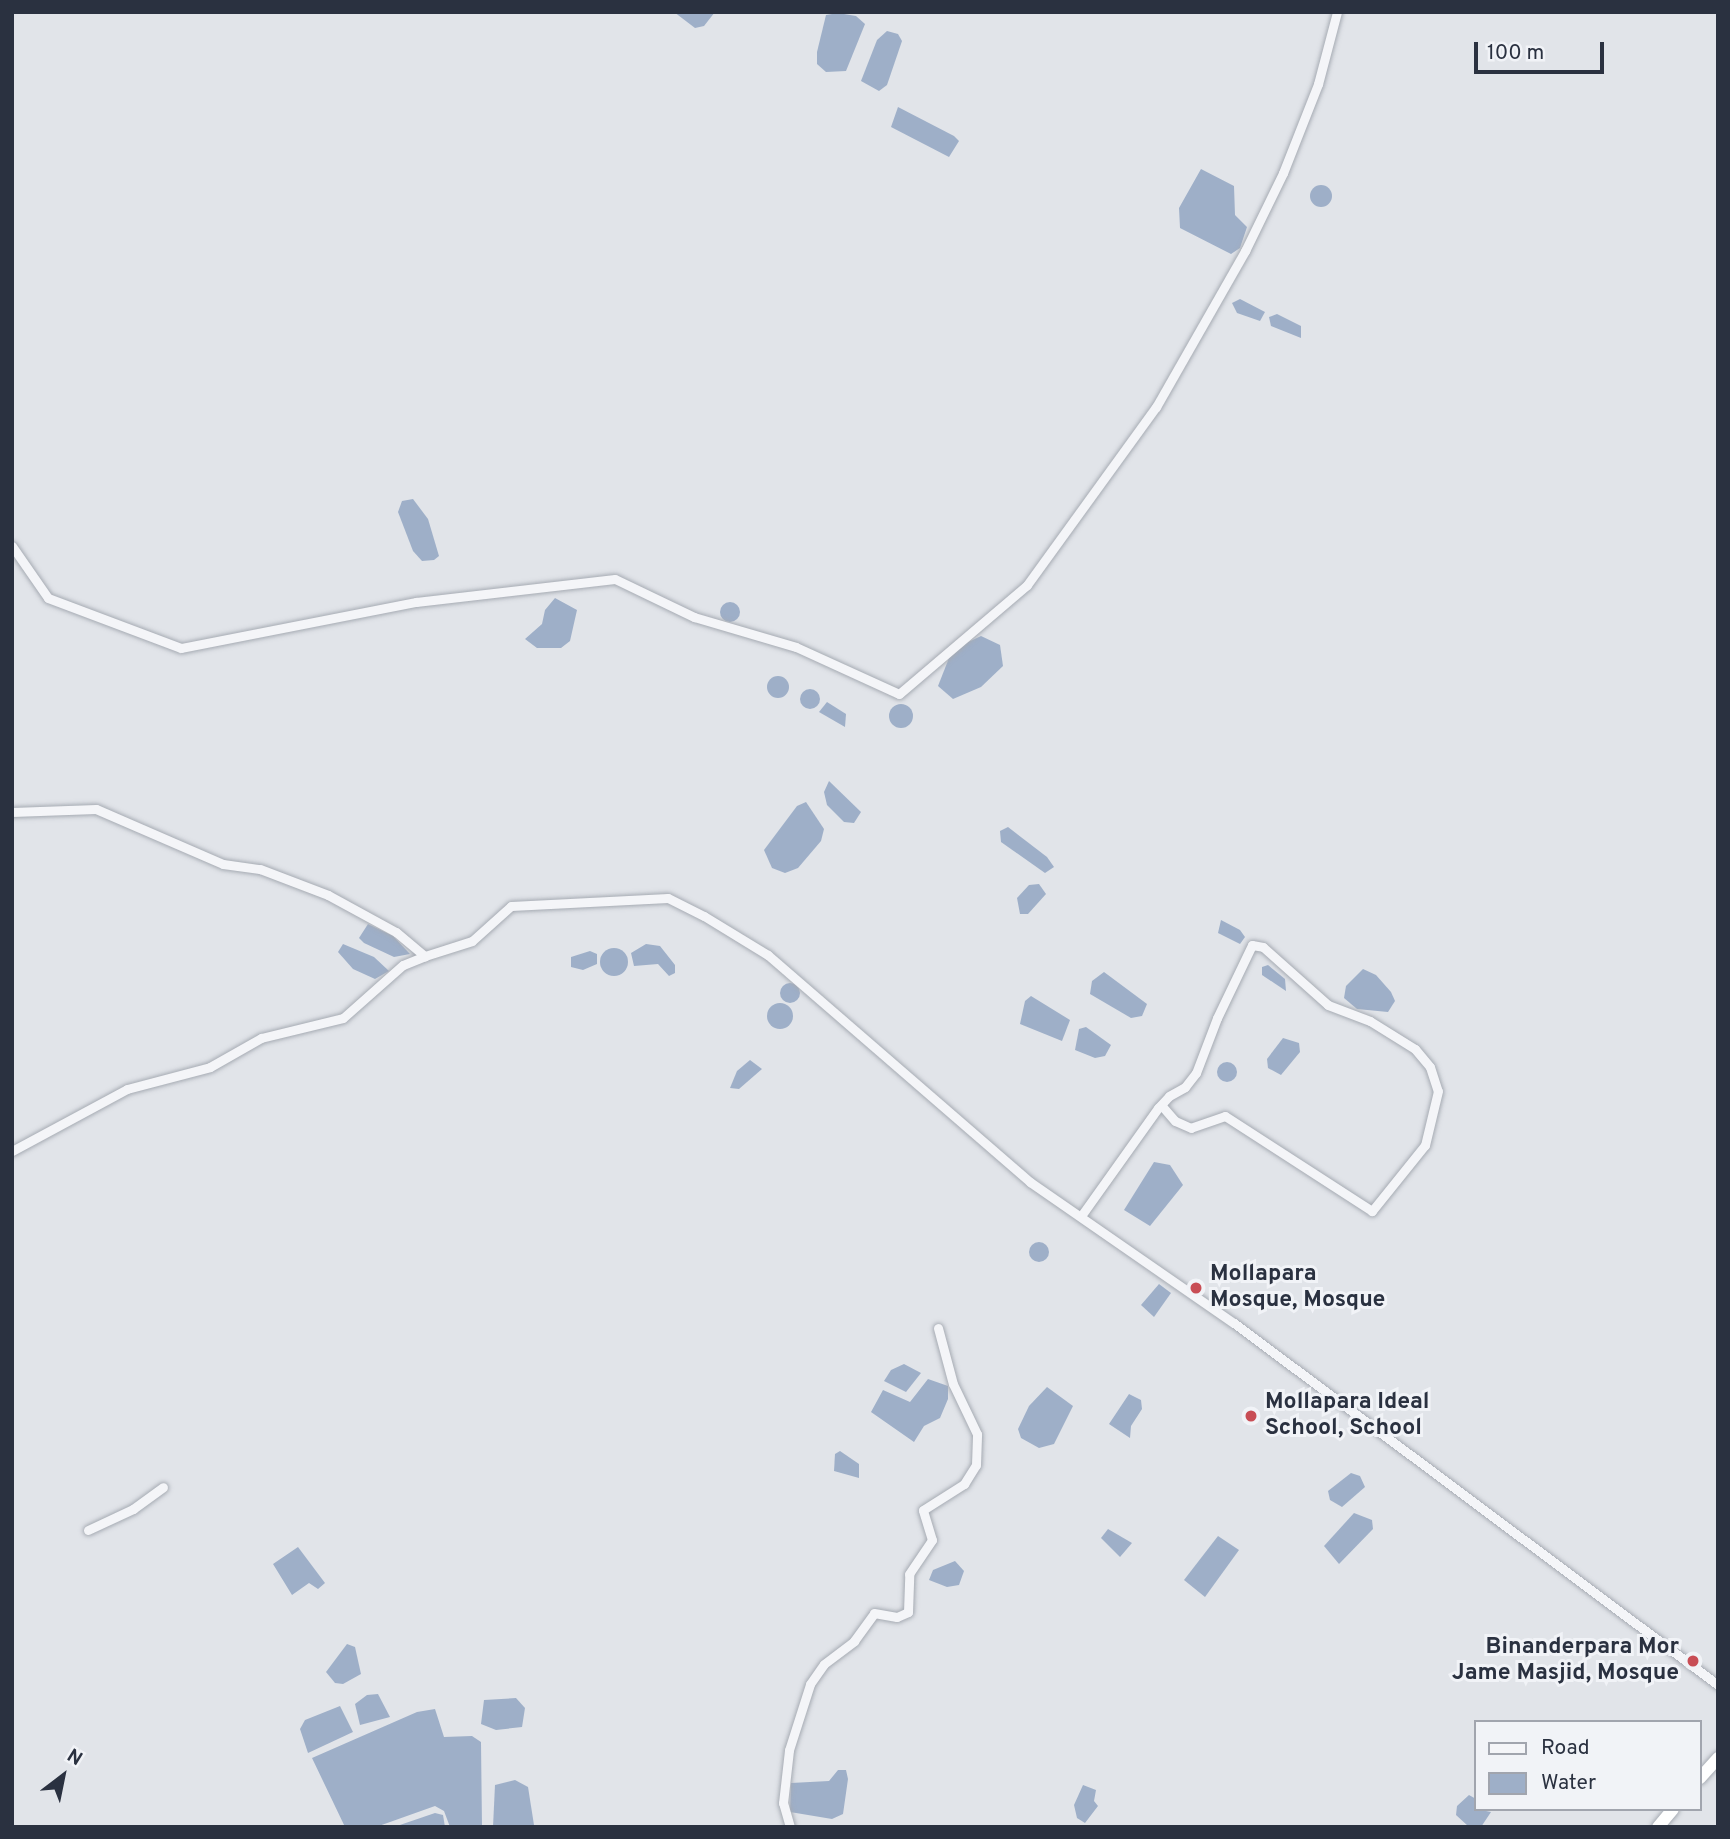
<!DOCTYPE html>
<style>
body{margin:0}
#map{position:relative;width:1730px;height:1839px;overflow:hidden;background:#e1e4e9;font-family:Overpass,sans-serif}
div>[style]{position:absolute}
.water>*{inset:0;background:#9eafc8}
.round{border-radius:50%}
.roads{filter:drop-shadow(0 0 2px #a6abb3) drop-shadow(0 0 2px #a6abb3)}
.minor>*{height:9px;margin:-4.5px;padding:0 4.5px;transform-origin:4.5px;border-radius:4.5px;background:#f4f5f8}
.highway>*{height:12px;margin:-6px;padding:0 6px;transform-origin:6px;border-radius:6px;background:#fff}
.dots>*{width:19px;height:19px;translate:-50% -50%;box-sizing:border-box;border:4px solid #f1f3f7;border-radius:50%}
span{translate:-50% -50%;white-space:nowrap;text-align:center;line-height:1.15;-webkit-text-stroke:6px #f1f3f7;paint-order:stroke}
.poi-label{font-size:23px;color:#2a3140;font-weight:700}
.left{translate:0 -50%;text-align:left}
.right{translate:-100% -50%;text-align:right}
.frame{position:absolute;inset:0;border:14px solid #2a3140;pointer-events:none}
.legend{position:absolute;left:1474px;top:1720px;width:228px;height:91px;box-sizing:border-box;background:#f1f3f7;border:2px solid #a1a5ae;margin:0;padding:9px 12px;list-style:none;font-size:21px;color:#2a3140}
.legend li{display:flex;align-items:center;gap:14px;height:35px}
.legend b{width:35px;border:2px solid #a1a5ae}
.north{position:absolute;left:28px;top:1741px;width:70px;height:70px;-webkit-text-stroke:5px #f1f3f7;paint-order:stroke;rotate:32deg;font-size:19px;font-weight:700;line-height:28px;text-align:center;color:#2a3140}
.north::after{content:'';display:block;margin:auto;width:24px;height:32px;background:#2a3140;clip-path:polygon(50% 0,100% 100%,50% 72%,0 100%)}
.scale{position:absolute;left:1474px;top:42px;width:130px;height:32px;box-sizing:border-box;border:4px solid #2a3140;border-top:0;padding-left:9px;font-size:21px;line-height:24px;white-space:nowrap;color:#2a3140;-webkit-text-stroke:5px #f1f3f7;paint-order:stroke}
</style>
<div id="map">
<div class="water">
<div style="clip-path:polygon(674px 12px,715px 12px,704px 26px,695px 28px)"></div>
<div style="clip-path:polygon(838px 13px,856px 16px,865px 24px,846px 71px,826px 72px,817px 64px,817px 52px,826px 15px)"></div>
<div style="clip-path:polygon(887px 31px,898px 34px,902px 41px,887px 85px,879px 91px,861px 81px,877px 40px)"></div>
<div style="clip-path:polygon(898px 107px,954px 136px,959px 141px,949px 157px,891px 127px)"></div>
<div style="clip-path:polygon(1201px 169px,1234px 186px,1235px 215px,1247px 227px,1240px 248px,1231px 254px,1180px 228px,1179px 208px)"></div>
<div class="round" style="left:1310px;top:185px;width:22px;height:22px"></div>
<div style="clip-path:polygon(1240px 299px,1265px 312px,1260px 321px,1237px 313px,1232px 303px)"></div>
<div style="clip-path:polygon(1277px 314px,1301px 326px,1301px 338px,1271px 326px,1269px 317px)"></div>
<div style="clip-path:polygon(413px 499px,428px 519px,439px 556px,434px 560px,422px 561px,413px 551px,398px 512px,402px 501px)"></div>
<div style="clip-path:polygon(555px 598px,577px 610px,570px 641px,561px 648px,537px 648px,525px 639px,542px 624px,545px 610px)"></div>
<div class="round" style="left:720px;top:602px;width:20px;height:20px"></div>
<div style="clip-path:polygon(981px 636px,1000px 645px,1003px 666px,981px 687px,953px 699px,938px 686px,949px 658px,962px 645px)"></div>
<div class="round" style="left:767px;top:676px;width:22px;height:22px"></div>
<div class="round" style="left:800px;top:689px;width:20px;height:20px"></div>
<div style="clip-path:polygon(827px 702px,846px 714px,845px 727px,819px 712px)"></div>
<div class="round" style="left:889px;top:704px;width:24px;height:24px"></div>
<div style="clip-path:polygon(829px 781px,861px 812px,854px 823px,844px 822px,827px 805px,824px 792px)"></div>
<div style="clip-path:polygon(806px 802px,824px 829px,821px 841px,798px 868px,785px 873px,772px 868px,764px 850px,797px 806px)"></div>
<div style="clip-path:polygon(1008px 827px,1047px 857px,1054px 867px,1045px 873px,1001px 842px,1000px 831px)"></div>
<div style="clip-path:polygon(1039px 884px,1046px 894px,1028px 914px,1020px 914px,1017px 898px,1029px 885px)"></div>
<div style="clip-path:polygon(1221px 920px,1240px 930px,1245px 937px,1240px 944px,1218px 933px)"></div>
<div style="clip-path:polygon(368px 924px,393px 936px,410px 954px,394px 957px,364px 943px,359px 938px)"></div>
<div style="clip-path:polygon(343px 944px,374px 957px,389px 971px,375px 979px,353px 969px,338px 952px)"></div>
<div style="clip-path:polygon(646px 944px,660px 946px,675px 965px,675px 973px,669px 976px,658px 964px,634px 966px,631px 953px)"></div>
<div class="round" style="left:600px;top:948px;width:28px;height:28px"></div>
<div style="clip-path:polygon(590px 951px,597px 954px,597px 964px,583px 970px,571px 967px,571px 957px)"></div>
<div style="clip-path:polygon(1268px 965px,1285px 979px,1286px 991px,1262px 975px,1262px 967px)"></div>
<div style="clip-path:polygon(1363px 969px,1376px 975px,1391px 992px,1395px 1001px,1388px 1012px,1357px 1009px,1344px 998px,1346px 986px)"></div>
<div style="clip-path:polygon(1104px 972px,1147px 1004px,1142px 1016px,1131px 1018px,1090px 994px,1092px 981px)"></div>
<div class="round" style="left:780px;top:983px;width:20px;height:20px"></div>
<div style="clip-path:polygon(1031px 996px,1070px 1020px,1062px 1041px,1020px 1024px,1025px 1001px)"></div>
<div class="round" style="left:767px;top:1003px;width:26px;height:26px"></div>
<div style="clip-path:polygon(1086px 1027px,1111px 1045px,1105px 1056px,1095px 1058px,1075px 1050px,1079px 1029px)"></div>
<div style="clip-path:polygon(1283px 1038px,1299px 1043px,1300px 1052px,1281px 1075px,1268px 1068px,1267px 1059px)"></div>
<div style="clip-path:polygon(750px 1060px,762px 1069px,739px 1089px,730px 1088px,737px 1071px)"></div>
<div class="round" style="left:1217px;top:1062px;width:20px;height:20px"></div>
<div style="clip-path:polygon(1154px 1162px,1170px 1165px,1183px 1185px,1150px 1226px,1124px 1210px)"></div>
<div class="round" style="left:1029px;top:1242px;width:20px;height:20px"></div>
<div style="clip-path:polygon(1159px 1284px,1171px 1293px,1154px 1317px,1141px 1305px)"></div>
<div style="clip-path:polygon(904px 1364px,921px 1373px,906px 1392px,884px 1381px,891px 1370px)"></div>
<div style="clip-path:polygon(928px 1379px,948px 1386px,948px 1399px,940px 1418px,924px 1426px,914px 1442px,871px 1412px,883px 1390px,910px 1402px)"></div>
<div style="clip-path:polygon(1047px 1387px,1073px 1406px,1054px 1444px,1039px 1448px,1021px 1438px,1018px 1429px,1029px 1406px)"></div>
<div style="clip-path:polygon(1129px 1394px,1141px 1400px,1142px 1409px,1131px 1426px,1130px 1438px,1109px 1424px)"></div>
<div style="clip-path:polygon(840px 1451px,859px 1464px,859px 1478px,834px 1471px,835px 1454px)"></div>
<div style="clip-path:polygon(1351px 1473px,1360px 1476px,1365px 1487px,1342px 1507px,1330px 1500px,1328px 1491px)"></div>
<div style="clip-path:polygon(1354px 1513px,1372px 1520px,1373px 1529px,1339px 1564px,1324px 1546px)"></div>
<div style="clip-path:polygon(1108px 1529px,1132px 1543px,1120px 1557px,1101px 1538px)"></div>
<div style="clip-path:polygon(1218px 1536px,1239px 1550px,1205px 1597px,1184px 1580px)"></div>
<div style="clip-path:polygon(298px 1547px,325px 1583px,318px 1589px,309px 1583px,292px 1595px,273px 1564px)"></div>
<div style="clip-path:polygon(955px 1561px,964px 1571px,959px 1585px,947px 1587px,929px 1580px,933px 1570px)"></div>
<div style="clip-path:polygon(347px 1644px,355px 1647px,361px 1674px,343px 1684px,335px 1683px,326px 1672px)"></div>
<div style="clip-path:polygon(378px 1694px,390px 1717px,360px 1725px,355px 1704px,367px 1695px)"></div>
<div style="clip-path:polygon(516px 1698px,525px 1708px,522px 1727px,496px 1730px,481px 1724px,484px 1700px)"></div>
<div style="clip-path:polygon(340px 1706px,353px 1732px,308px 1753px,300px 1729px,305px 1720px)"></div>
<div style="clip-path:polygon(435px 1709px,444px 1737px,472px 1736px,481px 1742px,482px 1827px,450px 1827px,444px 1811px,435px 1806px,376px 1827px,345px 1827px,312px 1758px,417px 1712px)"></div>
<div style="clip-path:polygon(838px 1770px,846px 1770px,848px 1779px,843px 1814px,832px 1819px,790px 1812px,791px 1783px,829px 1781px)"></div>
<div style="clip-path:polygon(515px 1780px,528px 1787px,534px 1825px,493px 1827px,495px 1785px)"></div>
<div style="clip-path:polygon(1083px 1785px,1096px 1790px,1094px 1801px,1098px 1806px,1085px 1823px,1077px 1818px,1074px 1805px)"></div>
<div style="clip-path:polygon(1469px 1795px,1476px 1799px,1476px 1809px,1491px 1812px,1481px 1827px,1468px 1826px,1456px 1815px,1457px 1806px)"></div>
<div style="clip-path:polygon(435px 1813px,443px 1815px,445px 1827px,394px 1827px)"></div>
</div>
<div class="roads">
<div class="minor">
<div style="left:12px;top:546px;width:63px;rotate:55.3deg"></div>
<div style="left:48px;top:598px;width:142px;rotate:20.6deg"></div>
<div style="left:181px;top:648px;width:239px;rotate:-11.1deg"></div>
<div style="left:416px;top:602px;width:200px;rotate:-6.6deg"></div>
<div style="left:615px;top:579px;width:88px;rotate:25.7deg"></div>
<div style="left:694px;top:617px;width:106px;rotate:16.4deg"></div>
<div style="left:796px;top:647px;width:113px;rotate:24.5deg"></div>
<div style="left:899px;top:694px;width:168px;rotate:-40.4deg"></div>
<div style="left:1027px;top:585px;width:220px;rotate:-54.1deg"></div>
<div style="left:1156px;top:407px;width:180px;rotate:-60.3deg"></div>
<div style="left:1245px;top:251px;width:87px;rotate:-64deg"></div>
<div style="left:1283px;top:173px;width:96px;rotate:-68.5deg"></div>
<div style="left:1318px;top:84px;width:74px;rotate:-75.2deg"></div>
<div style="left:12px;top:812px;width:84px;rotate:-2deg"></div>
<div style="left:96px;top:809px;width:138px;rotate:23.4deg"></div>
<div style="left:223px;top:864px;width:37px;rotate:8deg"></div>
<div style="left:260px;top:869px;width:73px;rotate:20.9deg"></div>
<div style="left:328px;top:895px;width:77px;rotate:28.6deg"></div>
<div style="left:396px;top:932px;width:38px;rotate:40deg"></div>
<div style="left:425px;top:956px;width:49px;rotate:-17.7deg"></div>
<div style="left:472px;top:941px;width:52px;rotate:-41.9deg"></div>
<div style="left:511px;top:906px;width:157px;rotate:-2.9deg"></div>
<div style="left:668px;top:898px;width:40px;rotate:26.6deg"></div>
<div style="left:704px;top:916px;width:75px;rotate:31.4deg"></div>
<div style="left:768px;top:955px;width:347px;rotate:40.9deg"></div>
<div style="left:1030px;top:1182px;width:248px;rotate:34.7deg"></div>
<div style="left:1234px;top:1323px;width:604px;rotate:36.79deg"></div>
<div style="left:12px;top:1151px;width:131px;rotate:-28.3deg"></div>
<div style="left:127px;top:1089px;width:86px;rotate:-14.8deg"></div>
<div style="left:210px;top:1067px;width:59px;rotate:-29.6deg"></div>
<div style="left:261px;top:1038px;width:84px;rotate:-13.7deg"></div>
<div style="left:343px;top:1018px;width:80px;rotate:-41.5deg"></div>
<div style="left:403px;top:965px;width:24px;rotate:-22deg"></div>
<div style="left:1081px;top:1216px;width:133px;rotate:-54.5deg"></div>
<div style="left:1158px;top:1108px;width:16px;rotate:-47deg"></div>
<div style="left:1169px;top:1096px;width:18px;rotate:-29deg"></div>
<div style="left:1185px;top:1087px;width:18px;rotate:-52deg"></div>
<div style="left:1196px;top:1073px;width:59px;rotate:-69.1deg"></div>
<div style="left:1217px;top:1018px;width:81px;rotate:-64.4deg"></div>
<div style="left:1252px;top:945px;width:11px;rotate:10deg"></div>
<div style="left:1263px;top:947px;width:87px;rotate:41.7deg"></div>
<div style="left:1328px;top:1005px;width:45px;rotate:20.9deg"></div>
<div style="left:1370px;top:1021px;width:53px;rotate:31.9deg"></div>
<div style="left:1415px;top:1049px;width:23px;rotate:50deg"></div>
<div style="left:1430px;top:1067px;width:25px;rotate:72deg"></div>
<div style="left:1438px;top:1091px;width:56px;rotate:103.5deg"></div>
<div style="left:1425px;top:1145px;width:85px;rotate:128.8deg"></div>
<div style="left:1372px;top:1211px;width:175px;rotate:-147.1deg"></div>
<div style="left:1225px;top:1116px;width:36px;rotate:161deg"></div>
<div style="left:1191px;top:1128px;width:17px;rotate:-156deg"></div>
<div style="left:1175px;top:1121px;width:21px;rotate:-131deg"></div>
<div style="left:88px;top:1530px;width:50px;rotate:-25deg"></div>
<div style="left:133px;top:1509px;width:37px;rotate:-36deg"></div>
<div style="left:790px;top:1827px;width:25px;rotate:-106deg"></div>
<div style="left:783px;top:1803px;width:53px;rotate:-83.5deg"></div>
<div style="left:789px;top:1750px;width:69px;rotate:-72.3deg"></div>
<div style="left:810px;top:1684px;width:24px;rotate:-55deg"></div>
<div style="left:824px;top:1664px;width:38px;rotate:-37deg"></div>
<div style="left:854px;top:1641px;width:34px;rotate:-54deg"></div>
<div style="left:874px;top:1613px;width:23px;rotate:10deg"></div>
<div style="left:897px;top:1617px;width:12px;rotate:-24deg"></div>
<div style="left:908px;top:1612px;width:38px;rotate:-88deg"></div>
<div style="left:909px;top:1574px;width:41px;rotate:-55.9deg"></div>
<div style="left:932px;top:1540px;width:31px;rotate:-107deg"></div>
<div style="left:923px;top:1510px;width:49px;rotate:-32.4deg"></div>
<div style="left:964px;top:1484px;width:22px;rotate:-58deg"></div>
<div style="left:976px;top:1465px;width:31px;rotate:-88deg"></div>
<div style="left:977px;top:1434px;width:55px;rotate:-115.6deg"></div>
<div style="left:953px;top:1384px;width:58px;rotate:-105deg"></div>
</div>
<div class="highway">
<div style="left:1700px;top:1778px;width:27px;rotate:-48deg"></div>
<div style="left:1658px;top:1827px;width:23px;rotate:-50deg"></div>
</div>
</div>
<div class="dots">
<div style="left:1196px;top:1288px;background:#c84d55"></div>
<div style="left:1251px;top:1416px;background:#c84d55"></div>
<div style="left:1693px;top:1661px;background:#c84d55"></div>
</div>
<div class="poi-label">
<span class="left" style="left:1210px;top:1288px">Mollapara<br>Mosque, Mosque</span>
<span class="left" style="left:1265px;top:1416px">Mollapara Ideal<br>School, School</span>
<span class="right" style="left:1679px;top:1661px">Binanderpara Mor<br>Jame Masjid, Mosque</span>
</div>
<div class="frame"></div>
<ul class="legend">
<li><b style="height:9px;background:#f4f5f8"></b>Road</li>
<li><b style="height:19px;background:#9eafc8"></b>Water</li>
</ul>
<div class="north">N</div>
<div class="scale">100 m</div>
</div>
